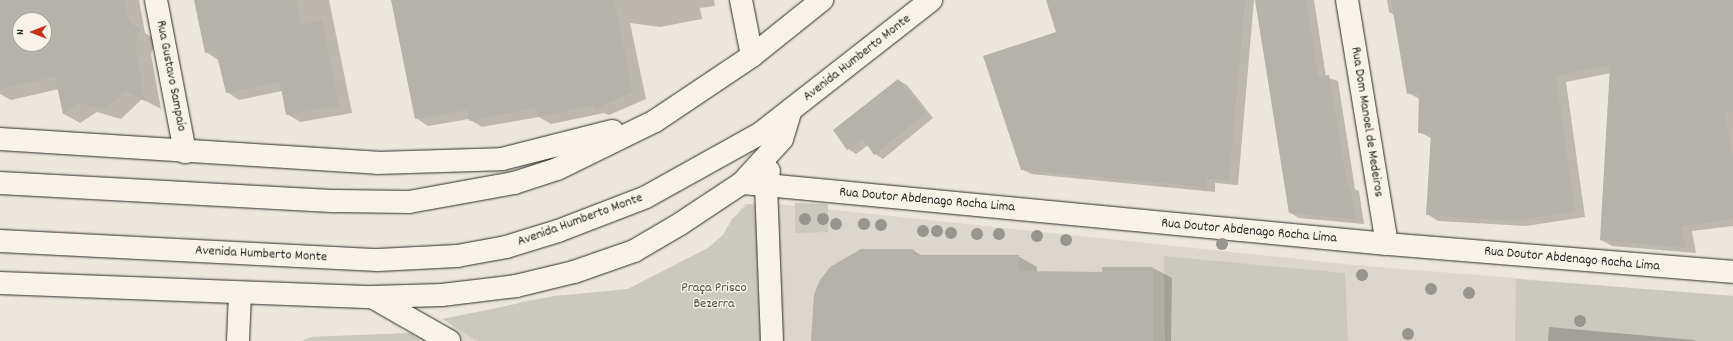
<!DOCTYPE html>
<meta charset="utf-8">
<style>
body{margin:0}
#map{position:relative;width:1733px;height:341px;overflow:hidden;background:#ebe7dd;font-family:Dekko,sans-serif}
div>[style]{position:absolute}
.built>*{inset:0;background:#dbd7ce}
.green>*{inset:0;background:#cbc8bf}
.shadow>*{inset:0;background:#0003}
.building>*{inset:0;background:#b5b2ab}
.roads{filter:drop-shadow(0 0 1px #2b2b2b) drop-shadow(0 0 1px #2b2b2b)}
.minor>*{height:22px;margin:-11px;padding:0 11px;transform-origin:11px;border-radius:11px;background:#f7f3e8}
.major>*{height:22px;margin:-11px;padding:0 11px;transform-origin:11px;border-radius:11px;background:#f7f3e8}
.trees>*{width:12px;height:12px;margin:-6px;border-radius:50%;background:#97958f}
span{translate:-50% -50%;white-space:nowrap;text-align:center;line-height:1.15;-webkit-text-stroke:3px #f7f3e8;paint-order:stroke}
.street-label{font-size:14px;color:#2b2b2b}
.park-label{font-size:14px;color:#535250}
.north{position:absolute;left:12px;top:12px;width:40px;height:40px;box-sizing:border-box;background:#f7f3e8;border:1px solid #a5a39c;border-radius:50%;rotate:270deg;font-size:11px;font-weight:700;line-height:16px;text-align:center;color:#2b2b2b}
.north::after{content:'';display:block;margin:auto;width:14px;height:18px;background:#c8321e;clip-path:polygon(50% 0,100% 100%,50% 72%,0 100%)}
</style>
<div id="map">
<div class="built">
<div style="clip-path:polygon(769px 203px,1354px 265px,1733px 296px,1733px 341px,302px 341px,311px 337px,437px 332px,523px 301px,555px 296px,622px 292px,708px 248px,723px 235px,744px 204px)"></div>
</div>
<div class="green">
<div style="clip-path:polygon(795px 203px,828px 204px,828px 232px,795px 233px)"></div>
<div style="clip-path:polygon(749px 204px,754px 206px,755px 212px,760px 341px,477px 341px,442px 319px,555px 296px,628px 289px,708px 248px,723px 235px,732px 219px)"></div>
<div style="clip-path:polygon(1164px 256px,1345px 273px,1348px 341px,1165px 341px)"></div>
<div style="clip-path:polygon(1516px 279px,1733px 296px,1733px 341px,1515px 341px)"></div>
<div style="clip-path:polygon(409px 333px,420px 341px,302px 341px,311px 337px)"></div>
</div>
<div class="shadow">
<div style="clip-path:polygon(evenodd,0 0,139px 0,145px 33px,156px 40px,151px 54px,161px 109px,142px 99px,121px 119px,97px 112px,80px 123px,64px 114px,59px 89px,11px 100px,0 94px,0 0,20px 20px,44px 20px,44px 44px,20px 44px,20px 20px)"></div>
<div style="clip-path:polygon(195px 0,329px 0,352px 113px,300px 122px,287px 114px,282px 91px,239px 100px,227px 92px,218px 60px,206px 52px)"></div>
<div style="clip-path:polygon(392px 0,714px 0,715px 6px,700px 8px,702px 19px,660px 27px,630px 23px,646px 99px,609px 115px,604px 113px,551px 124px,539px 117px,482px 127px,469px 119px,428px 126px,416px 118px)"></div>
<div style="clip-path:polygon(1047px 0,1254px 0,1238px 185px,1215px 183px,1215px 192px,1031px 174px,1022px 169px,1057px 32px)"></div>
<div style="clip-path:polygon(1256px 0,1314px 0,1326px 77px,1338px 81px,1355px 189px,1359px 191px,1364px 224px,1299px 218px,1289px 212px)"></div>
<div style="clip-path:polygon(1387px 0,1733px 0,1733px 226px,1692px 231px,1696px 253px,1612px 246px,1601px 240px,1611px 73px,1566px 82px,1585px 217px,1526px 226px,1438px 221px,1427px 214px,1431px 138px,1419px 132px,1420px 99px,1408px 93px,1394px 15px,1389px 12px)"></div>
<div style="clip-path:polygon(898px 80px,907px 85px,933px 118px,883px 159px,875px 154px,868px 145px,856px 154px,848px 149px)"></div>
<div style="clip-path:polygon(913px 250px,922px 256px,1018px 256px,1037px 267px,1037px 273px,1103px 273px,1153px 268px,1172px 278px,1171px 341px,812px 341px,815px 294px)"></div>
<div style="clip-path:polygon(1549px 327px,1694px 340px,1696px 341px,1548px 341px)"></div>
</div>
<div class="building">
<div style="clip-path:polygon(evenodd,0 0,125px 0,129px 22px,140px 29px,135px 44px,145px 101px,125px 91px,104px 110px,80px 103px,63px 114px,55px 77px,0 89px,0 0,20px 20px,44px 20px,44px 44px,20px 44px,20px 20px)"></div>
<div style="clip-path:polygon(194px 0,296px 0,301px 25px,322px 20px,339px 106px,286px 115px,280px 82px,226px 93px,216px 51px,205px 53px)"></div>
<div style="clip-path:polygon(391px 0,614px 0,633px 92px,595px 109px,595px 105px,538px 117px,536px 108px,469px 121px,467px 110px,415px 119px)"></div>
<div style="clip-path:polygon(1046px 0,1245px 0,1229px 180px,1207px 179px,1206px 187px,1021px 170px,983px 56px,1056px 32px)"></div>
<div style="clip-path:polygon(1255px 0,1306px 0,1318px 77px,1329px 75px,1347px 185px,1350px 185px,1356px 219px,1289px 213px)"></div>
<div style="clip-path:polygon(1391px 0,1733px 0,1733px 112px,1725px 111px,1733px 159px,1733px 219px,1682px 226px,1685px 248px,1600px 240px,1610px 65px,1556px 76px,1575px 211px,1514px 221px,1426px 215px,1431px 134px,1418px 133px,1419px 92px,1407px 94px)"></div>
<div style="clip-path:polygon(898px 79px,926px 113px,874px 155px,863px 139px,847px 150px,833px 130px)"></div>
<div style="clip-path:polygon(861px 249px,913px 249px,913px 255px,1019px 255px,1019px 271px,1102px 272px,1102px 267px,1153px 267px,1153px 341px,811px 341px,814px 294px,820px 280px,830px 267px)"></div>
</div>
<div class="roads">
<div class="minor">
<div style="left:156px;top:0;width:155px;rotate:79.2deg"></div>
<div style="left:741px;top:0;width:57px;rotate:78.9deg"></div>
<div style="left:1347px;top:0;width:247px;rotate:80.7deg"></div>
<div style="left:769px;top:171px;width:14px;rotate:102deg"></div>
<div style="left:766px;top:185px;width:156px;rotate:87.8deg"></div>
<div style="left:766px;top:185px;width:624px;rotate:5.43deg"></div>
<div style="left:1387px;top:244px;width:347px;rotate:4.6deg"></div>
<div style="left:372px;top:297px;width:89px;rotate:29.7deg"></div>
<div style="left:238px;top:341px;width:48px;rotate:-87.6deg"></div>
</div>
<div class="major">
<div style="left:0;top:139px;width:378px;rotate:3.6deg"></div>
<div style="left:377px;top:163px;width:125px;rotate:-1.8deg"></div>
<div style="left:502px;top:159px;width:114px;rotate:-14.2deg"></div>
<div style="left:0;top:183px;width:336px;rotate:3.1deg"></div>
<div style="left:336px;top:201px;width:73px;rotate:0.8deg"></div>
<div style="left:409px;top:202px;width:107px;rotate:-10.3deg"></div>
<div style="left:514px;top:183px;width:45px;rotate:-18deg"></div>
<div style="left:557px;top:169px;width:109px;rotate:-26.1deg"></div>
<div style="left:655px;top:121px;width:117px;rotate:-33.8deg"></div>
<div style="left:752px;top:56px;width:90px;rotate:-38.7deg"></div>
<div style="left:742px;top:183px;width:24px;rotate:5deg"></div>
<div style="left:0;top:241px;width:378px;rotate:2.9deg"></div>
<div style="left:378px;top:260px;width:79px;rotate:-2.9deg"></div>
<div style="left:457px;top:256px;width:50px;rotate:-10.4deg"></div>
<div style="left:506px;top:247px;width:54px;rotate:-17.1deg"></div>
<div style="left:558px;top:231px;width:94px;rotate:-21.1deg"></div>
<div style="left:646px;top:197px;width:132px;rotate:-29.1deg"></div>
<div style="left:761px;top:133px;width:216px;rotate:-38deg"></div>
<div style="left:0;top:283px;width:372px;rotate:2.2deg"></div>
<div style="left:372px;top:297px;width:70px;rotate:-1.6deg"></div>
<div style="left:442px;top:295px;width:75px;rotate:-6.9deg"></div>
<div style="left:516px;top:286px;width:60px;rotate:-13.6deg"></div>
<div style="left:574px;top:272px;width:64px;rotate:-19.3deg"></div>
<div style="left:634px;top:251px;width:53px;rotate:-30.4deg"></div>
<div style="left:680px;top:224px;width:74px;rotate:-33.5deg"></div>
<div style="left:742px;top:183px;width:59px;rotate:-47.7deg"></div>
<div style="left:782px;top:139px;width:31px;rotate:-73deg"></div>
</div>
</div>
<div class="trees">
<div style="left:805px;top:219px"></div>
<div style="left:823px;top:219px"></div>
<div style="left:836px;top:224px"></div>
<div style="left:864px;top:224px"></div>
<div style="left:881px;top:225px"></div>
<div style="left:923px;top:231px"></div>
<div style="left:937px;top:231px"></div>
<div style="left:951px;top:233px"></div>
<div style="left:977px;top:234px"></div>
<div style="left:999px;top:234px"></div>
<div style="left:1037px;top:236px"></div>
<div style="left:1066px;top:240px"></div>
<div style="left:1222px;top:244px"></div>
<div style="left:1362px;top:275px"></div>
<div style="left:1431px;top:289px"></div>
<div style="left:1469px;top:293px"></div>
<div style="left:1580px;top:321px"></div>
<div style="left:1408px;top:334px"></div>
</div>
<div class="street-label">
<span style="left:857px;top:58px;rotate:-38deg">Avenida Humberto Monte</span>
<span style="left:171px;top:76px;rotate:79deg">Rua Gustavo Sampaio</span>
<span style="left:1367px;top:122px;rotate:81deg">Rua Dom Manoel de Medeiros</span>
<span style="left:927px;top:200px;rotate:5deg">Rua Doutor Abdenago Rocha Lima</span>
<span style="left:580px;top:220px;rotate:-20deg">Avenida Humberto Monte</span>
<span style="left:1249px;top:231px;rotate:5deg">Rua Doutor Abdenago Rocha Lima</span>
<span style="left:261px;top:254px;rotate:3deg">Avenida Humberto Monte</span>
<span style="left:1572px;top:259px;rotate:5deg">Rua Doutor Abdenago Rocha Lima</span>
</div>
<div class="park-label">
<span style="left:714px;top:296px">Praça Prisco<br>Bezerra</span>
</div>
<div class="north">N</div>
</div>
